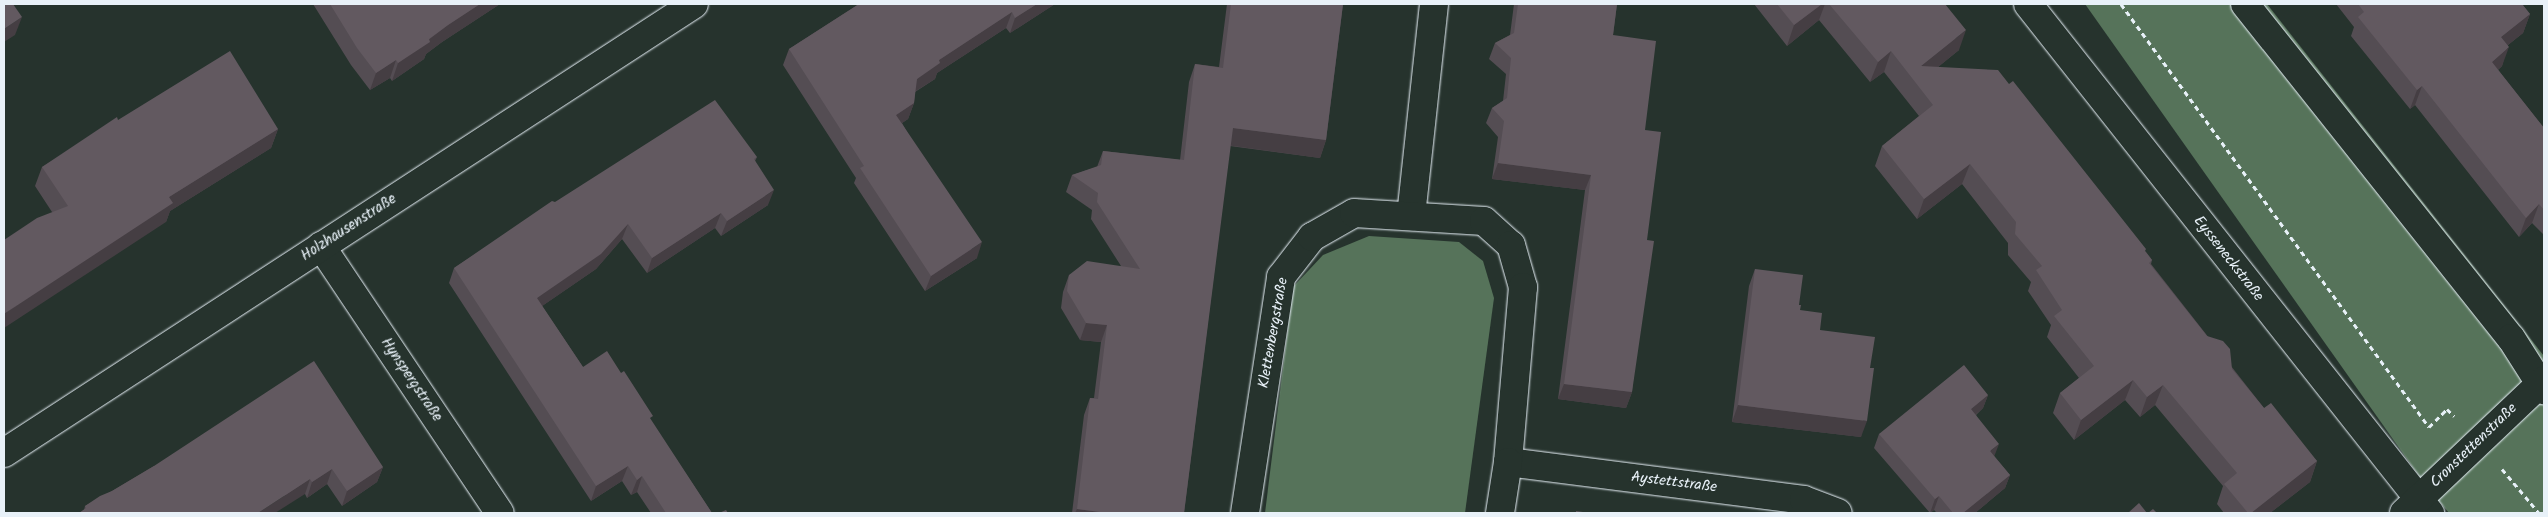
<!DOCTYPE html>
<meta charset="utf-8">
<style>
body{margin:0}
#map{position:relative;width:2548px;height:517px;overflow:hidden;background:#26332d;font-family:Kalam,sans-serif}
div>[style]{position:absolute}
.green>*{inset:0;background:#56735a}
.path>*{height:3px;margin-top:-1.5px;transform-origin:0;background:repeating-linear-gradient(90deg,#e8f1f8 0 5px,transparent 0 9px)}
.roads{filter:drop-shadow(0 0 1px #e8f1f8) drop-shadow(0 0 1px #e8f1f8)}
.minor>*{height:28px;margin:-14px;padding:0 14px;transform-origin:14px;border-radius:14px;background:#26332d}
.wall>*{inset:0;background:#544d53}
.shaded-wall>*{inset:0;background:#453e43}
.building>*{inset:0;background:#625960}
span{translate:-50% -50%;white-space:nowrap;text-align:center;line-height:1.15;-webkit-text-stroke:4px #26332d;paint-order:stroke}
.street-label{font-size:15px;color:#e8f1f8}
.frame{position:absolute;inset:0;border:5px solid #e8f1f8;pointer-events:none}
</style>
<div id="map">
<div class="green">
<div style="clip-path:polygon(2085px 4px,2267px 4px,2544px 356px,2544px 513px,2449px 513px,2424px 483px)"></div>
<div style="clip-path:polygon(1369px 236px,1459px 242px,1483px 261px,1494px 298px,1465px 513px,1265px 513px,1293px 287px,1323px 255px)"></div>
</div>
<div class="path">
<div style="left:2121px;top:4px;width:523px;rotate:53.94deg"></div>
<div style="left:2429px;top:427px;width:25px;rotate:-45deg"></div>
<div style="left:2447px;top:409px;width:10px;rotate:45deg"></div>
<div style="left:2502px;top:469px;width:57px;rotate:49.9deg"></div>
</div>
<div class="roads">
<div class="minor">
<div style="left:2028px;top:4px;width:649px;rotate:51.7deg"></div>
<div style="left:2245px;top:4px;width:427px;rotate:51.5deg"></div>
<div style="left:2511px;top:338px;width:62px;rotate:57.6deg"></div>
<div style="left:1411px;top:216px;width:213px;rotate:-83.8deg"></div>
<div style="left:321px;top:246px;width:321px;rotate:56.2deg"></div>
<div style="left:4px;top:453px;width:823px;rotate:-33.05deg"></div>
<div style="left:1508px;top:462px;width:298px;rotate:7.3deg"></div>
<div style="left:1804px;top:500px;width:36px;rotate:21deg"></div>
<div style="left:1245px;top:513px;width:239px;rotate:-81.3deg"></div>
<div style="left:1281px;top:277px;width:51px;rotate:-52.2deg"></div>
<div style="left:1312px;top:237px;width:48px;rotate:-29.7deg"></div>
<div style="left:1354px;top:213px;width:130px;rotate:3.5deg"></div>
<div style="left:1484px;top:221px;width:36px;rotate:42deg"></div>
<div style="left:1511px;top:245px;width:44px;rotate:74.1deg"></div>
<div style="left:1523px;top:287px;width:176px;rotate:94.9deg"></div>
<div style="left:1508px;top:462px;width:52px;rotate:98.9deg"></div>
<div style="left:2404px;top:513px;width:193px;rotate:-43.5deg"></div>
</div>
</div>
<div class="wall">
<div style="clip-path:polygon(313px 4px,500px 4px,442px 42px,426px 54px,424px 59px,392px 81px,390px 78px,370px 90px,351px 65px)"></div>
<div style="clip-path:polygon(859px 4px,1055px 4px,1010px 33px,1006px 28px,937px 73px,935px 79px,915px 92px,914px 103px,908px 119px,902px 123px,977px 258px,925px 291px,854px 183px,856px 178px,783px 65px,789px 49px)"></div>
<div style="clip-path:polygon(1227px 4px,1343px 4px,1326px 140px,1320px 158px,1230px 146px,1184px 513px,1072px 513px,1084px 415px,1090px 398px,1094px 398px,1101px 342px,1080px 340px,1061px 308px,1063px 292px,1069px 275px,1121px 266px,1091px 219px,1092px 210px,1066px 192px,1072px 175px,1097px 167px,1103px 151px,1180px 160px,1189px 82px,1195px 64px,1219px 67px)"></div>
<div style="clip-path:polygon(1514px 4px,1617px 4px,1613px 35px,1645px 130px,1647px 240px,1632px 392px,1626px 408px,1558px 399px,1585px 190px,1492px 179px,1498px 137px,1486px 123px,1492px 108px,1503px 101px,1506px 74px,1489px 59px,1495px 43px,1510px 35px)"></div>
<div style="clip-path:polygon(1754px 4px,1945px 4px,1959px 50px,1938px 67px,2146px 252px,2152px 260px,2151px 264px,2264px 408px,2317px 461px,2310px 482px,2270px 513px,2224px 513px,2217px 504px,2223px 486px,2155px 405px,2140px 417px,2125px 400px,2074px 440px,2053px 413px,2060px 393px,2079px 378px,2047px 337px,2051px 325px,2028px 291px,2031px 282px,2008px 255px,2008px 243px,1962px 184px,1917px 219px,1875px 166px,1882px 146px,1919px 116px,1884px 72px,1870px 82px,1819px 20px,1787px 46px)"></div>
<div style="clip-path:polygon(2336px 4px,2522px 4px,2530px 14px,2523px 33px,2508px 45px,2502px 66px,2498px 70px,2544px 128px,2544px 235px,2532px 223px,2519px 237px,2415px 105px,2410px 109px,2351px 36px,2354px 27px)"></div>
<div style="clip-path:polygon(118px 120px,278px 129px,271px 148px,170px 211px,166px 222px,52px 212px,35px 186px,42px 167px)"></div>
<div style="clip-path:polygon(757px 157px,755px 161px,768px 205px,721px 236px,715px 228px,647px 273px,622px 239px,596px 269px,542px 306px,583px 367px,651px 421px,712px 513px,651px 513px,637px 492px,631px 495px,622px 481px,591px 501px,449px 283px,454px 268px,555px 202px)"></div>
<div style="clip-path:polygon(1755px 269px,1800px 310px,1820px 330px,1870px 368px,1861px 437px,1732px 422px,1749px 286px)"></div>
<div style="clip-path:polygon(1988px 395px,1983px 408px,1976px 415px,1994px 456px,2010px 475px,2005px 488px,1975px 513px,1937px 513px,1934px 510px,1930px 513px,1874px 448px,1879px 434px)"></div>
<div style="clip-path:polygon(154px 466px,383px 467px,377px 482px,342px 506px,327px 484px,307px 498px,305px 494px,84px 510px,85px 506px,112px 491px)"></div>
</div>
<div class="shaded-wall">
<div style="clip-path:polygon(480px 4px,500px 4px,442px 42px,426px 54px,424px 59px,392px 81px,398px 63px,448px 25px)"></div>
<div style="clip-path:polygon(1037px 4px,1055px 4px,1010px 33px,1015px 18px)"></div>
<div style="clip-path:polygon(1822px 4px,1825px 4px,1819px 20px,1787px 46px,1794px 25px)"></div>
<div style="clip-path:polygon(1012px 12px,1006px 28px,937px 73px,935px 79px,911px 94px,917px 79px,939px 60px)"></div>
<div style="clip-path:polygon(2530px 14px,2523px 33px,2494px 56px,2501px 37px)"></div>
<div style="clip-path:polygon(22px 17px,15px 35px,4px 42px,4px 29px)"></div>
<div style="clip-path:polygon(1966px 30px,1959px 50px,1917px 84px,1921px 66px)"></div>
<div style="clip-path:polygon(2509px 47px,2502px 66px,2485px 81px,2492px 62px)"></div>
<div style="clip-path:polygon(1891px 51px,1884px 72px,1870px 82px,1878px 62px)"></div>
<div style="clip-path:polygon(396px 60px,390px 78px,370px 90px,376px 73px)"></div>
<div style="clip-path:polygon(2422px 86px,2415px 105px,2410px 109px,2417px 90px)"></div>
<div style="clip-path:polygon(914px 103px,908px 119px,890px 131px,896px 115px)"></div>
<div style="clip-path:polygon(1233px 128px,1326px 140px,1320px 158px,1226px 145px)"></div>
<div style="clip-path:polygon(278px 129px,271px 148px,170px 211px,166px 222px,4px 328px,4px 314px,169px 197px)"></div>
<div style="clip-path:polygon(1498px 163px,1591px 175px,1585px 190px,1492px 179px)"></div>
<div style="clip-path:polygon(1970px 164px,1962px 184px,1917px 219px,1924px 199px)"></div>
<div style="clip-path:polygon(774px 190px,768px 205px,721px 236px,727px 221px)"></div>
<div style="clip-path:polygon(2539px 204px,2532px 223px,2519px 237px,2526px 218px)"></div>
<div style="clip-path:polygon(721px 213px,715px 228px,647px 273px,652px 258px)"></div>
<div style="clip-path:polygon(628px 224px,622px 239px,596px 269px,532px 313px,537px 298px)"></div>
<div style="clip-path:polygon(982px 242px,977px 258px,925px 291px,931px 276px)"></div>
<div style="clip-path:polygon(1086px 323px,1107px 325px,1101px 342px,1080px 340px)"></div>
<div style="clip-path:polygon(2133px 380px,2125px 400px,2074px 440px,2081px 420px)"></div>
<div style="clip-path:polygon(1564px 384px,1632px 392px,1626px 408px,1558px 399px)"></div>
<div style="clip-path:polygon(2163px 385px,2155px 405px,2140px 417px,2147px 397px)"></div>
<div style="clip-path:polygon(1988px 395px,1983px 408px,1966px 423px,1971px 409px)"></div>
<div style="clip-path:polygon(1738px 405px,1867px 421px,1861px 437px,1732px 422px)"></div>
<div style="clip-path:polygon(1999px 444px,1994px 457px,1990px 451px)"></div>
<div style="clip-path:polygon(2317px 461px,2310px 482px,2270px 513px,2251px 513px)"></div>
<div style="clip-path:polygon(628px 466px,622px 481px,591px 501px,596px 486px)"></div>
<div style="clip-path:polygon(383px 467px,377px 482px,342px 506px,347px 491px)"></div>
<div style="clip-path:polygon(332px 469px,327px 484px,307px 498px,312px 482px)"></div>
<div style="clip-path:polygon(2010px 475px,2005px 488px,1975px 513px,1963px 513px)"></div>
<div style="clip-path:polygon(642px 476px,637px 492px,631px 495px,637px 480px)"></div>
<div style="clip-path:polygon(310px 479px,305px 494px,275px 513px,258px 513px)"></div>
<div style="clip-path:polygon(1939px 496px,1934px 510px,1930px 513px,1935px 499px)"></div>
<div style="clip-path:polygon(1077px 509px,1108px 513px,1075px 513px)"></div>
</div>
<div class="building">
<div style="clip-path:polygon(4px 4px,13px 4px,22px 17px,4px 29px)"></div>
<div style="clip-path:polygon(330px 4px,480px 4px,448px 25px,429px 39px,430px 42px,398px 63px,396px 60px,376px 73px,357px 48px)"></div>
<div style="clip-path:polygon(859px 4px,1037px 4px,1015px 18px,1012px 12px,939px 60px,940px 63px,917px 79px,914px 103px,896px 115px,982px 242px,931px 276px,860px 168px,864px 166px,789px 49px)"></div>
<div style="clip-path:polygon(1231px 4px,1343px 4px,1326px 140px,1233px 128px,1184px 513px,1108px 513px,1077px 509px,1090px 398px,1098px 399px,1107px 325px,1086px 323px,1067px 291px,1069px 275px,1087px 261px,1140px 269px,1097px 202px,1098px 193px,1072px 175px,1101px 165px,1103px 151px,1184px 160px,1195px 64px,1223px 68px)"></div>
<div style="clip-path:polygon(1518px 4px,1617px 4px,1613px 35px,1656px 41px,1645px 130px,1661px 132px,1647px 240px,1654px 241px,1632px 392px,1564px 384px,1591px 175px,1498px 163px,1504px 121px,1492px 108px,1507px 98px,1511px 58px,1495px 43px,1514px 33px)"></div>
<div style="clip-path:polygon(1777px 4px,1822px 4px,1794px 25px)"></div>
<div style="clip-path:polygon(1829px 4px,1945px 4px,1966px 30px,1921px 66px,1998px 70px,2009px 84px,2013px 81px,2146px 249px,2145px 251px,2152px 260px,2149px 263px,2207px 336px,2223px 341px,2230px 349px,2232px 369px,2264px 408px,2271px 403px,2317px 461px,2251px 513px,2248px 513px,2224px 484px,2237px 473px,2163px 385px,2147px 397px,2133px 380px,2081px 420px,2060px 393px,2094px 366px,2054px 316px,2062px 310px,2036px 270px,2042px 266px,2015px 234px,2016px 222px,1970px 164px,1924px 199px,1882px 146px,1933px 105px,1891px 51px,1878px 62px)"></div>
<div style="clip-path:polygon(2358px 4px,2522px 4px,2530px 14px,2501px 37px,2509px 47px,2492px 62px,2544px 128px,2544px 210px,2539px 204px,2526px 218px,2422px 86px,2417px 90px,2358px 17px,2364px 12px)"></div>
<div style="clip-path:polygon(230px 51px,278px 129px,169px 197px,173px 203px,4px 314px,4px 240px,37px 218px,68px 206px,42px 167px,117px 117px,118px 120px)"></div>
<div style="clip-path:polygon(715px 100px,757px 157px,754px 159px,774px 190px,727px 221px,721px 213px,652px 258px,628px 224px,601px 254px,537px 298px,583px 367px,607px 351px,621px 373px,624px 371px,653px 416px,650px 418px,712px 513px,666px 513px,642px 476px,637px 480px,628px 466px,596px 486px,454px 268px,552px 201px,555px 202px)"></div>
<div style="clip-path:polygon(1755px 269px,1803px 275px,1799px 305px,1801px 305px,1800px 310px,1822px 313px,1820px 330px,1875px 337px,1870px 368px,1874px 368px,1867px 421px,1738px 405px)"></div>
<div style="clip-path:polygon(314px 361px,383px 467px,347px 491px,332px 469px,312px 482px,310px 479px,258px 513px,79px 513px,86px 508px,85px 506px,100px 496px,112px 491px,154px 466px)"></div>
<div style="clip-path:polygon(1964px 365px,1988px 395px,1971px 409px,1999px 444px,1990px 451px,2010px 475px,1963px 513px,1953px 513px,1939px 496px,1935px 499px,1879px 434px)"></div>
<div style="clip-path:polygon(2139px 503px,2147px 513px,2128px 513px)"></div>
<div style="clip-path:polygon(2153px 509px,2157px 513px,2148px 513px)"></div>
<div style="clip-path:polygon(726px 510px,728px 513px,719px 513px)"></div>
<div style="clip-path:polygon(1576px 511px,1590px 513px,1576px 513px)"></div>
</div>
<div class="street-label">
<span style="left:349px;top:228px;rotate:-33deg">Holzhausenstraße</span>
<span style="left:2228px;top:259px;rotate:52deg">Eysseneckstraße</span>
<span style="left:1274px;top:333px;rotate:-80deg">Klettenbergstraße</span>
<span style="left:411px;top:380px;rotate:56deg">Hynspergstraße</span>
<span style="left:2474px;top:446px;rotate:-44deg">Cronstettenstraße</span>
<span style="left:1674px;top:483px;rotate:7deg">Aystettstraße</span>
</div>
<div class="frame"></div>
</div>
